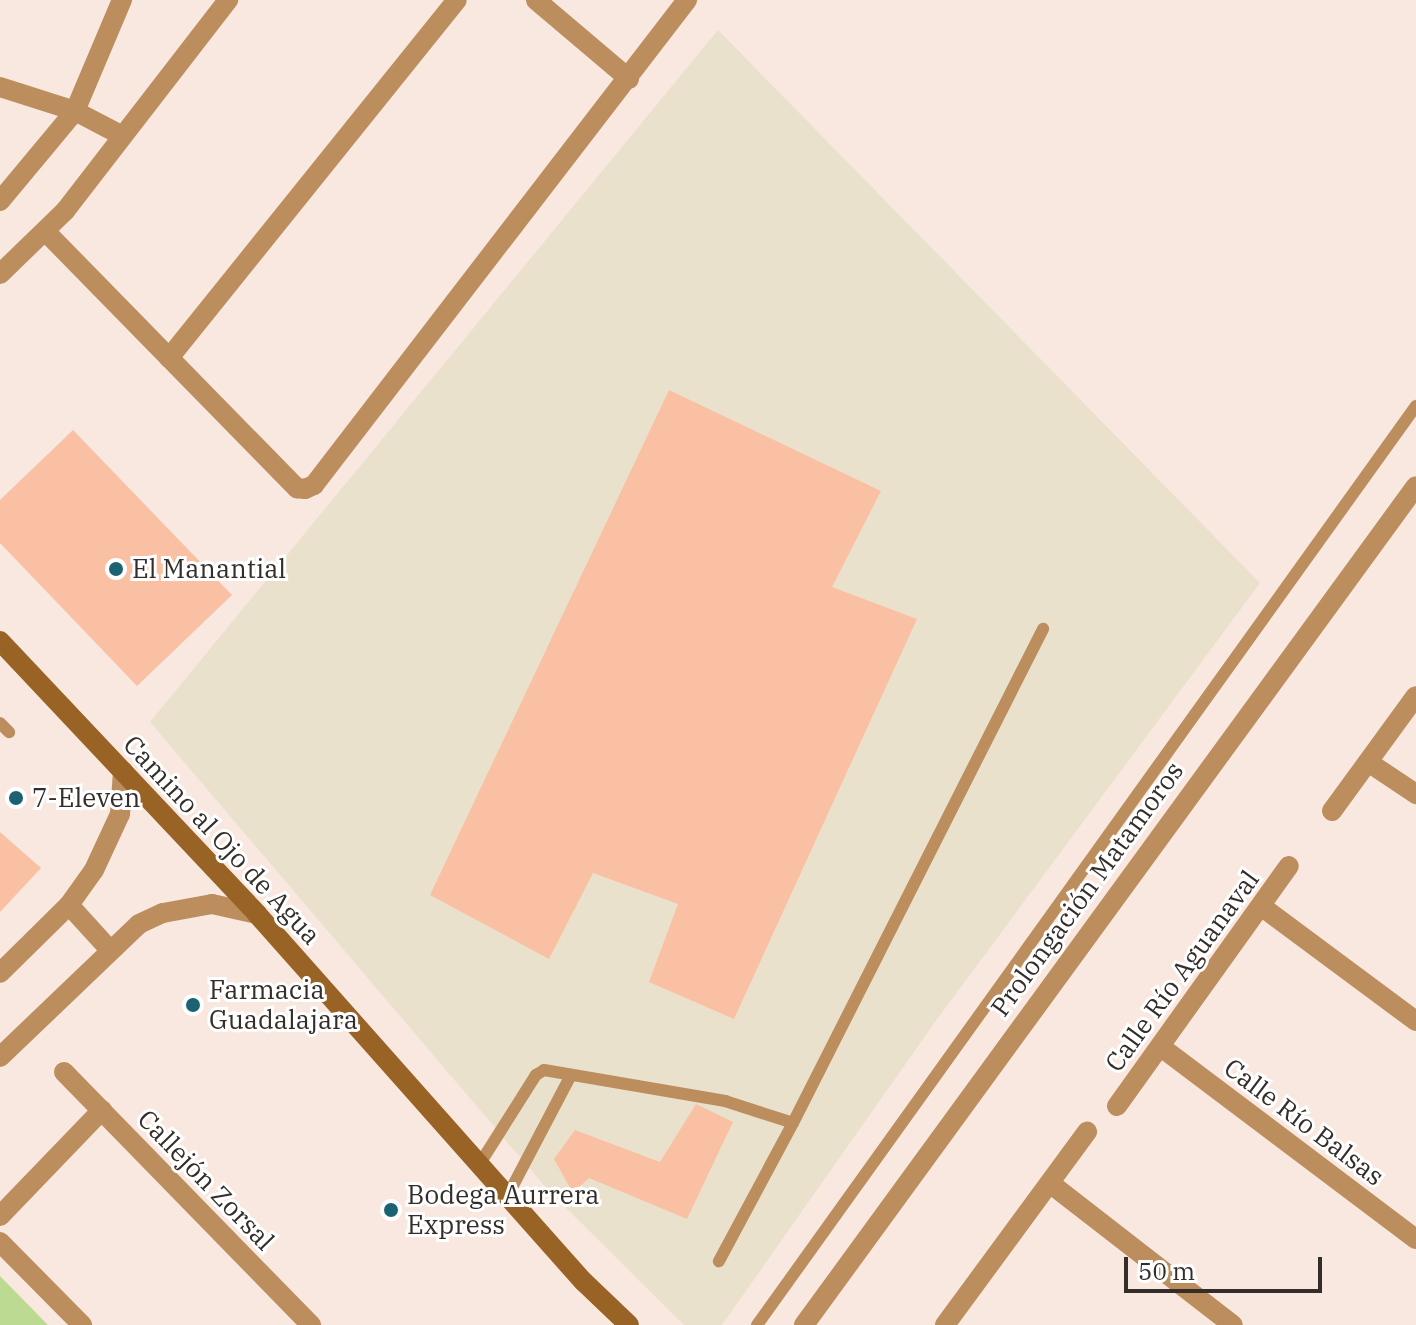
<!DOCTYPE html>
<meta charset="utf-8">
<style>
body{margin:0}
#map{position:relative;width:1416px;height:1325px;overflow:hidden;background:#f8e8e0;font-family:"IBM Plex Serif",serif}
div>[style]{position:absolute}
.industrial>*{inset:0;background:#eae1cc}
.green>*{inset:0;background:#bdda93}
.building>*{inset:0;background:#fac0a3}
.lane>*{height:12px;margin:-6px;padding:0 6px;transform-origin:6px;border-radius:6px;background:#bc8e5e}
.street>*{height:20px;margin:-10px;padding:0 10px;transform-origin:10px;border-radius:10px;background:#bc8e5e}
.secondary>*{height:20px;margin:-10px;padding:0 10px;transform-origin:10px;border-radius:10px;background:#986324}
.dots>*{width:22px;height:22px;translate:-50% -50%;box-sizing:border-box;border:4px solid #fff;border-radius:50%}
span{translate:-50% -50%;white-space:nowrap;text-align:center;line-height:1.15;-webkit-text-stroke:6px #fff;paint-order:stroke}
.poi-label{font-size:26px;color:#342e2b}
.left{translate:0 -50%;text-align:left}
.street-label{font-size:26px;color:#342e2b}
.scale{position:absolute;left:1124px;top:1257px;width:198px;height:36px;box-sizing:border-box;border:4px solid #342e2b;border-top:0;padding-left:10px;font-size:24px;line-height:28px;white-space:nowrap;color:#342e2b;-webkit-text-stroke:6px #fff;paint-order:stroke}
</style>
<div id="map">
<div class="industrial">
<div style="clip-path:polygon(718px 30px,1260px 583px,935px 1022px,722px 1325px,684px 1325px,548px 1190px,150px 722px)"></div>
</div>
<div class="green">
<div style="clip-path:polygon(0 1276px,48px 1325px,0 1325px)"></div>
</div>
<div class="building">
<div style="clip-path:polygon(669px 390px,881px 491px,832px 587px,917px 619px,734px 1019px,649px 982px,678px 904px,593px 873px,549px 959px,430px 895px)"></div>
<div style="clip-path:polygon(73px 430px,232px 595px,137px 686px,0 543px,0 500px)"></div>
<div style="clip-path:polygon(0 832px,41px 868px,0 912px)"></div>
<div style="clip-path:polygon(696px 1104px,733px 1122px,687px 1219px,589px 1178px,573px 1193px,554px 1159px,575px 1130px,660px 1162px)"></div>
</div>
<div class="lane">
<div style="left:0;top:723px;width:13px;rotate:45deg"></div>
<div style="left:793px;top:1123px;width:554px;rotate:-63.16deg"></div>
<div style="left:479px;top:1165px;width:107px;rotate:-57.7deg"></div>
<div style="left:536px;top:1075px;width:9px;rotate:-32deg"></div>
<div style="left:544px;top:1070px;width:184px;rotate:9.7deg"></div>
<div style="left:725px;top:1101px;width:71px;rotate:17.9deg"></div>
<div style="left:793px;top:1123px;width:157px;rotate:118.2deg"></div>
<div style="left:507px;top:1197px;width:138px;rotate:-62.3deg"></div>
<div style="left:757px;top:1325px;width:1131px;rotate:-54.36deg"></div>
</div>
<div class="street">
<div style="left:536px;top:0;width:122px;rotate:40.3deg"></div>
<div style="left:0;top:87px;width:79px;rotate:17.7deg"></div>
<div style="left:75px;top:111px;width:52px;rotate:27.6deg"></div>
<div style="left:0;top:201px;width:117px;rotate:-50.2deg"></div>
<div style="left:75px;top:111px;width:121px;rotate:-67.1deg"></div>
<div style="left:46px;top:232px;width:359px;rotate:45.6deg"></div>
<div style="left:297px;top:488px;width:8px;rotate:7deg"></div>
<div style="left:305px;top:489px;width:10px;rotate:-24deg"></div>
<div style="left:314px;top:485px;width:612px;rotate:-52.44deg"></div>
<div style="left:0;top:274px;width:91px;rotate:-44.1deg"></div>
<div style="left:65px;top:211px;width:267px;rotate:-52.3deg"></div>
<div style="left:169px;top:358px;width:459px;rotate:-51.2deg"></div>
<div style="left:1368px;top:762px;width:58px;rotate:33.7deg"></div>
<div style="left:1332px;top:811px;width:142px;rotate:-53.9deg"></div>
<div style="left:69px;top:905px;width:59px;rotate:47.7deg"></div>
<div style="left:1261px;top:906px;width:193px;rotate:36.6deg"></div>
<div style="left:0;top:973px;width:97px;rotate:-44.6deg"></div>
<div style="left:69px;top:905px;width:43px;rotate:-54.5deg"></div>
<div style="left:94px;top:870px;width:62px;rotate:-65.1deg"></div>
<div style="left:120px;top:814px;width:43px;rotate:-86deg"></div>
<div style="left:1161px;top:1047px;width:319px;rotate:37deg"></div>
<div style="left:0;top:1057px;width:192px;rotate:-43.7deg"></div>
<div style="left:139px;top:924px;width:26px;rotate:-25deg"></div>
<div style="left:163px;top:913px;width:50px;rotate:-10.4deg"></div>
<div style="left:212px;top:904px;width:46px;rotate:12.5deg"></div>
<div style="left:64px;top:1072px;width:354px;rotate:45.7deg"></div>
<div style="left:1117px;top:1106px;width:295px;rotate:-54.4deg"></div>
<div style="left:1051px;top:1184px;width:230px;rotate:37.8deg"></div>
<div style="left:0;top:1216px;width:147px;rotate:-46.1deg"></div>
<div style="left:0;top:1242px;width:117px;rotate:45.3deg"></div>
<div style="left:804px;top:1325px;width:1038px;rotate:-53.89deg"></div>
<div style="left:945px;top:1325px;width:240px;rotate:-53.7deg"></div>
</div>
<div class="secondary">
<div style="left:0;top:641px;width:375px;rotate:46.7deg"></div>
<div style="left:257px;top:914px;width:492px;rotate:48.4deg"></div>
<div style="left:584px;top:1282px;width:62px;rotate:43.7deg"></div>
</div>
<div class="dots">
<div style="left:116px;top:569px;background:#1b6372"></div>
<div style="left:16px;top:798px;background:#1b6372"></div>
<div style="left:193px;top:1005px;background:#1b6372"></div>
<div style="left:391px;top:1210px;background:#1b6372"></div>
</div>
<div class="poi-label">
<span class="left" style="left:132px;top:569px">El Manantial</span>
<span class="left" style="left:32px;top:798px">7-Eleven</span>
<span class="left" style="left:209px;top:1005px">Farmacia<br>Guadalajara</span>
<span class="left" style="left:407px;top:1210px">Bodega Aurrera<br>Express</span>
</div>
<div class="street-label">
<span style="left:222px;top:840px;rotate:47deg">Camino al Ojo de Agua</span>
<span style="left:1087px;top:889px;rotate:-54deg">Prolongación Matamoros</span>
<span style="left:1182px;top:971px;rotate:-54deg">Calle Río Aguanaval</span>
<span style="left:1304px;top:1122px;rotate:37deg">Calle Río Balsas</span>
<span style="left:206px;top:1180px;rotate:46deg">Callejón Zorsal</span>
</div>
<div class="scale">50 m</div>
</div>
